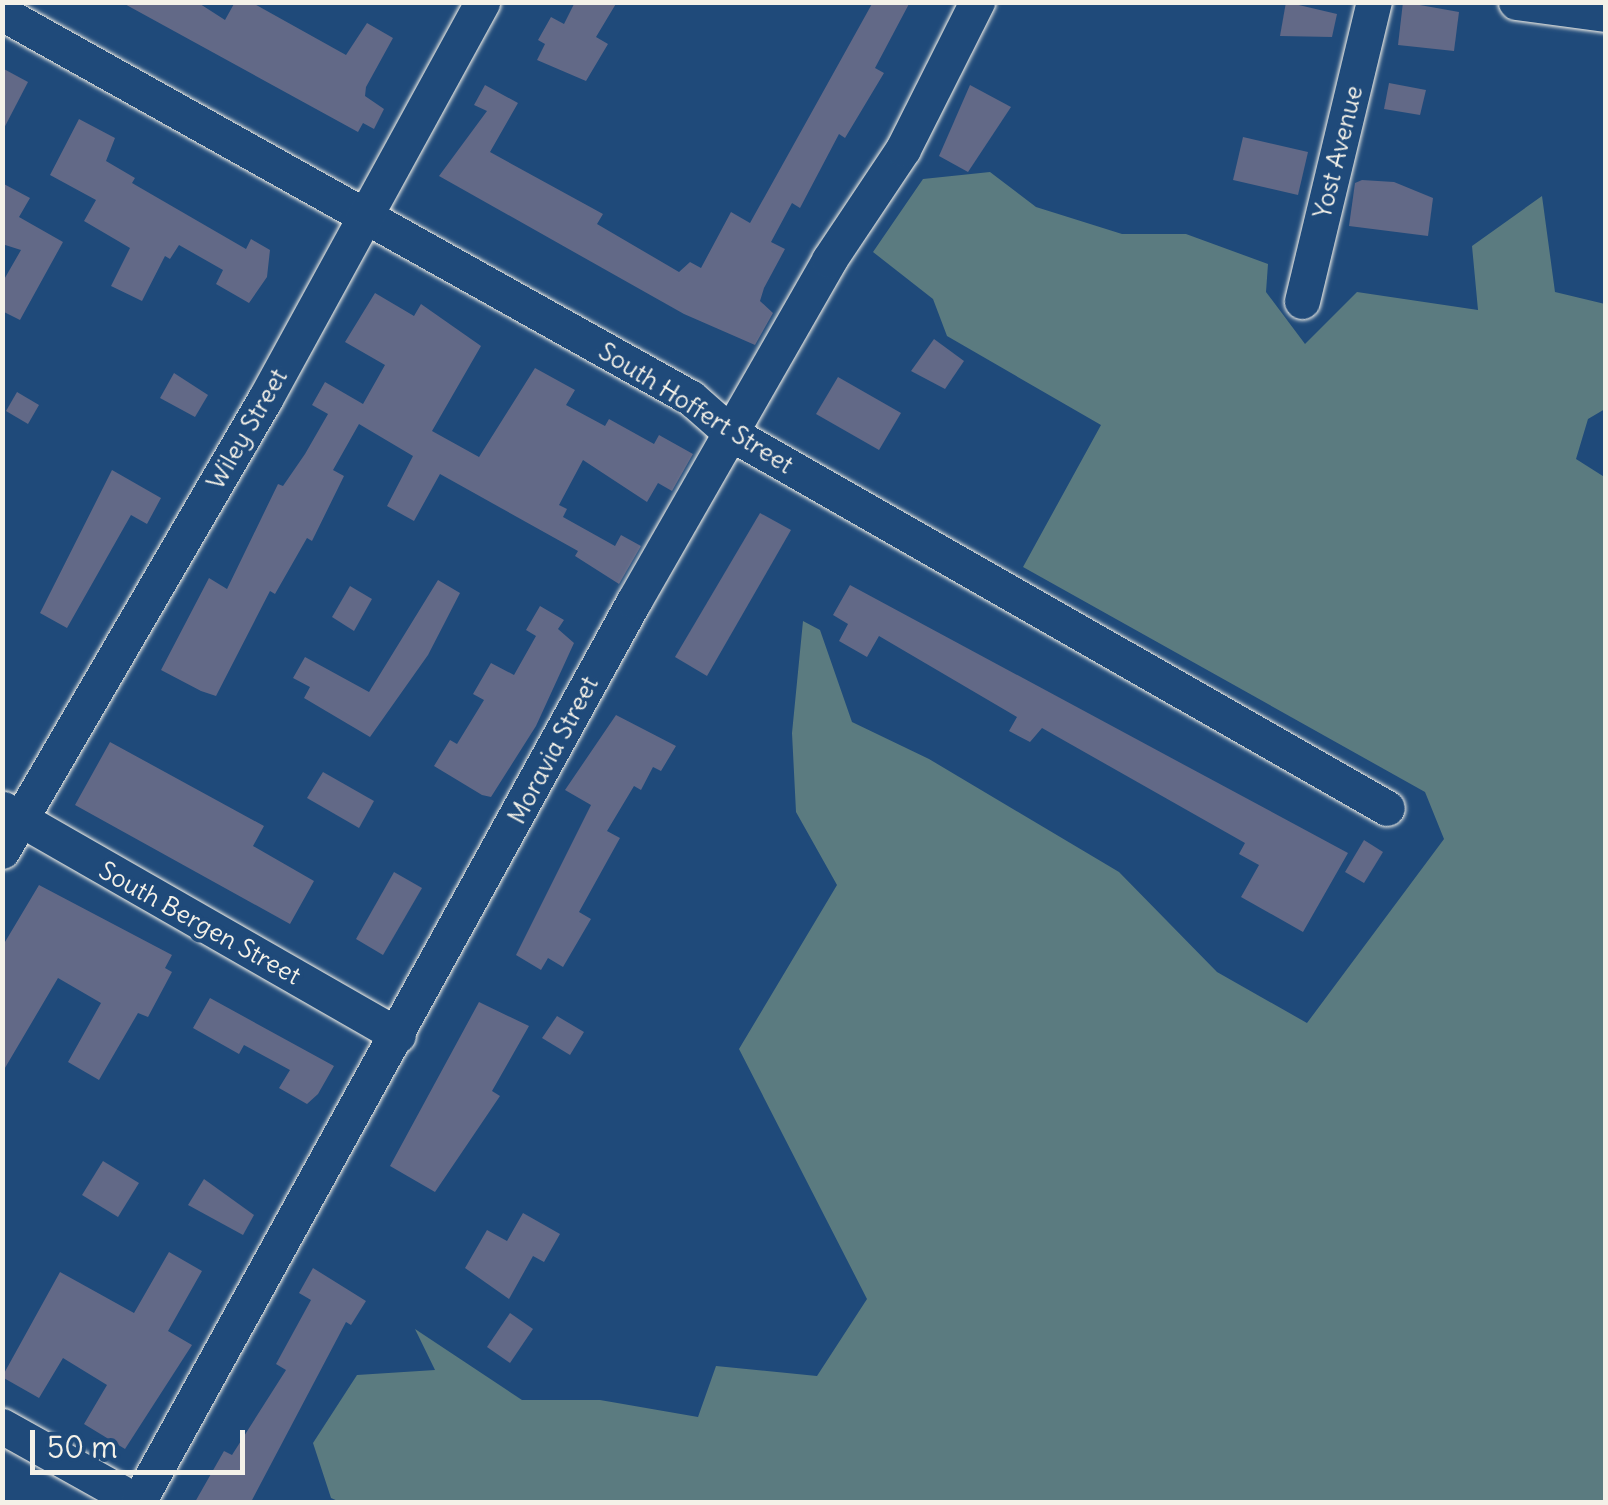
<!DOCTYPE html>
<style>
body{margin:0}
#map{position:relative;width:1608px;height:1505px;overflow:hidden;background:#1f4a7a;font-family:Delius,sans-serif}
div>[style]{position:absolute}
.green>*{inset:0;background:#5b7b80}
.building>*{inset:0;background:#626987}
.roads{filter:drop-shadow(0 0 2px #f4f1e8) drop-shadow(0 0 2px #f4f1e8)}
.minor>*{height:35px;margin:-17.5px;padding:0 17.5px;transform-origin:17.5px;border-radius:17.5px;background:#1f4a7a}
span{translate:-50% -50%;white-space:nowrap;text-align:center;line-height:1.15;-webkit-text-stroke:8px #1f4a7a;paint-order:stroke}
.street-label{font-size:25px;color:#f4f1e8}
.frame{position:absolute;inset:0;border:5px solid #f4f1e8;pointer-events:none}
.scale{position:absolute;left:30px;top:1430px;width:215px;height:45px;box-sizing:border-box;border:5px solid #f4f1e8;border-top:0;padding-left:12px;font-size:30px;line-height:35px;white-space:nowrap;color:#f4f1e8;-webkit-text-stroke:8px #1f4a7a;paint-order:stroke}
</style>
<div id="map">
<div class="green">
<div style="clip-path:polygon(990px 172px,1036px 207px,1122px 234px,1186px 234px,1268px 264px,1266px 292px,1305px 344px,1357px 292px,1478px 310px,1472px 246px,1542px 196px,1555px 292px,1605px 304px,1605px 409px,1588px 419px,1576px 459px,1606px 478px,1605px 1502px,340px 1502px,331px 1498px,313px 1443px,357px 1375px,435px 1370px,415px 1329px,522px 1400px,600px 1400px,698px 1417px,716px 1366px,817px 1376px,867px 1299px,739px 1049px,837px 885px,796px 812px,792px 733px,803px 621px,820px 630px,852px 722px,929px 759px,1119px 872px,1217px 972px,1307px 1023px,1444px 839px,1425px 792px,1023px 567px,1101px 425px,947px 336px,933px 299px,873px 252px,923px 179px)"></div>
</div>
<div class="building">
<div style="clip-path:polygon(121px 2px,197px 2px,225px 20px,235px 2px,251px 2px,346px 55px,367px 23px,393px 38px,366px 87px,365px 96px,384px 109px,374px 129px,363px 123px,358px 132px)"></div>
<div style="clip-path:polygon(575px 2px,617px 2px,596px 37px,608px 44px,586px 81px,537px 60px,545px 44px,538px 40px,551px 17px,564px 24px)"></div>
<div style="clip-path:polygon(873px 2px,910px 2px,875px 68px,884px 73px,845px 138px,839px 134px,800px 208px,792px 203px,771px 242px,785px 249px,764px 288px,760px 301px,773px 313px,755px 345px,684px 314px,439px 176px,487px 111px,474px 105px,485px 85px,518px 103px,490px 152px,603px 214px,597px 224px,679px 272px,690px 262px,701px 268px,731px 212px,750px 223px)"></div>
<div style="clip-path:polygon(1286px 2px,1337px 14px,1332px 37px,1280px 36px)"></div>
<div style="clip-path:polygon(1403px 2px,1459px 12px,1454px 51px,1398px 45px)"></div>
<div style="clip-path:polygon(2px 68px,28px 82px,2px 132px)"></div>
<div style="clip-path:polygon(1389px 83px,1426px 90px,1420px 115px,1384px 109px)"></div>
<div style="clip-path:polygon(970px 85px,1011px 107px,968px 172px,939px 156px)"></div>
<div style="clip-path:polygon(79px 119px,115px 138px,106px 161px,135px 178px,132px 183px,246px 249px,251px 239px,270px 250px,267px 277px,249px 303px,216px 284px,223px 270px,179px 245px,170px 259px,165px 256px,142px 301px,111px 286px,130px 248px,84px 221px,96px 200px,50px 175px)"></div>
<div style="clip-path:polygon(1243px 137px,1308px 152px,1298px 195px,1233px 180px)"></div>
<div style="clip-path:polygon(1362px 180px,1394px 182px,1433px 198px,1428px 236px,1349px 226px,1355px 183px)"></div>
<div style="clip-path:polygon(2px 183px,30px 198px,19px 217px,63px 242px,20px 320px,2px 311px,2px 283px,21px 250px,2px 244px)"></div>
<div style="clip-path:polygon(375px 293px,414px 316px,421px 304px,481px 346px,432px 431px,479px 457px,535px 368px,575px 390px,566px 405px,605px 426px,609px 419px,654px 444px,659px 435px,693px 454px,672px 491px,658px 483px,647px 502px,583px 460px,559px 505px,567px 509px,563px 517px,615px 546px,621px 535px,641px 546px,619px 584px,575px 556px,578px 551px,440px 474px,414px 521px,387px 506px,413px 456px,359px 424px,333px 470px,344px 476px,312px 541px,307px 538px,275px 594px,270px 591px,216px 696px,201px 691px,161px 670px,209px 578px,227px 589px,278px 484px,283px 486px,305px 454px,328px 414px,312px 405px,325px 382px,363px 404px,385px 365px,345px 342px)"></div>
<div style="clip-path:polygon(934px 339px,964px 361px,945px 389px,911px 371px)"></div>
<div style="clip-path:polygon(174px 373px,208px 395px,195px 417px,160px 398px)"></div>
<div style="clip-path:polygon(838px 377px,901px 413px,879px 450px,816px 414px)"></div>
<div style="clip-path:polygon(17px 392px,39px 405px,28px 424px,6px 411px)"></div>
<div style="clip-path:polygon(112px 470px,161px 498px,147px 524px,131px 515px,67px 628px,40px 613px)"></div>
<div style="clip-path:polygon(760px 513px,791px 530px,707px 676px,675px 657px)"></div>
<div style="clip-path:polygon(438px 580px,460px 593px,428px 655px,370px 737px,304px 698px,310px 687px,293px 678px,305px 657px,369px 692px)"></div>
<div style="clip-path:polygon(850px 585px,1348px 853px,1303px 932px,1241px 897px,1259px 865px,1239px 854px,1245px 843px,1042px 728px,1030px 742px,1009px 731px,1017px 717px,879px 636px,867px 657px,839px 641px,848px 624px,833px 615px)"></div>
<div style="clip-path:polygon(350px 586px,372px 599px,354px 631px,332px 617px)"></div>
<div style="clip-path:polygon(540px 606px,564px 620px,558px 629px,574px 643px,536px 726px,491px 797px,482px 795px,434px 766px,450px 740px,457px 744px,484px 700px,473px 694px,491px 663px,514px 675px,536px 636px,526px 630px)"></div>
<div style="clip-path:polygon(616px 715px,676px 746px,661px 771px,653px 767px,641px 790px,634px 786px,607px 831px,620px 838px,579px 912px,591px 919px,563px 967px,548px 958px,541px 970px,516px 955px,591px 805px,565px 790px)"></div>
<div style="clip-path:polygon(110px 742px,264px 826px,253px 846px,314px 881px,290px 924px,75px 805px)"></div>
<div style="clip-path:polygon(323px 772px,374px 801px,359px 828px,307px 798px)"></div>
<div style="clip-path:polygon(1364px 840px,1383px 852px,1364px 883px,1345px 872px)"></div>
<div style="clip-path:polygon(394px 872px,422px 888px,383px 955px,356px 939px)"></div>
<div style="clip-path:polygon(39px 885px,172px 955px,165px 968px,172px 972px,148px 1017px,138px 1013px,99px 1080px,68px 1062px,101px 1003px,58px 978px,2px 1073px,2px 947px)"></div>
<div style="clip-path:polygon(210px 998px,334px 1066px,318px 1094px,307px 1104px,279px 1088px,290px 1070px,244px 1045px,239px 1054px,193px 1028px)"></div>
<div style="clip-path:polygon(479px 1002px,529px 1026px,492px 1091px,500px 1096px,435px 1192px,390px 1166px)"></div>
<div style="clip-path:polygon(557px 1016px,584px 1032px,570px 1055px,542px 1038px)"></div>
<div style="clip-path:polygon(103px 1161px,139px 1183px,118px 1217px,82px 1195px)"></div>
<div style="clip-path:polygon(204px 1179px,254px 1215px,243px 1235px,188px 1205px)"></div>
<div style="clip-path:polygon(523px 1213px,560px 1234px,544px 1262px,533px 1256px,509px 1299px,465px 1268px,487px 1230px,507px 1241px)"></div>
<div style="clip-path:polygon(169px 1252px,202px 1271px,168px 1331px,192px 1345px,125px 1449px,84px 1424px,107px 1385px,63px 1358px,39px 1398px,2px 1377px,60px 1272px,134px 1313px)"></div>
<div style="clip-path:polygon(313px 1268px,366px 1301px,351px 1325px,346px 1322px,251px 1502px,195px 1502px,224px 1451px,232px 1455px,286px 1370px,276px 1364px,311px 1300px,299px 1293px)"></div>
<div style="clip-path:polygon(510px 1313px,533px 1329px,510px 1363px,487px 1347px)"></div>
</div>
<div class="roads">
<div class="minor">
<div style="left:1516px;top:2px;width:91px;rotate:7.6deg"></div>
<div style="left:2px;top:13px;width:789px;rotate:29.2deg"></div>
<div style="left:691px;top:398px;width:55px;rotate:41.3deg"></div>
<div style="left:732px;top:434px;width:754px;rotate:29.73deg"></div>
<div style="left:1302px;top:301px;width:308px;rotate:-76.5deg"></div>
<div style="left:3px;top:809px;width:455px;rotate:29.8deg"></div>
<div style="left:2px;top:851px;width:523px;rotate:-59.81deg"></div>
<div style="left:265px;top:399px;width:452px;rotate:-61.3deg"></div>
<div style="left:2px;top:1426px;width:156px;rotate:29.2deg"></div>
<div style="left:138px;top:1502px;width:1029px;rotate:-61.17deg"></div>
<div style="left:634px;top:601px;width:393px;rotate:-60.2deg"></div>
<div style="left:829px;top:260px;width:133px;rotate:-56.3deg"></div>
<div style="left:903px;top:149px;width:165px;rotate:-63.3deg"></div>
</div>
</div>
<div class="street-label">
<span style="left:1338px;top:152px;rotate:-76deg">Yost Avenue</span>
<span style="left:696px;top:408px;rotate:32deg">South Hoffert Street</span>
<span style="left:247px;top:429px;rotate:-60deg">Wiley Street</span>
<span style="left:553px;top:750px;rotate:-62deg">Moravia Street</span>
<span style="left:200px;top:923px;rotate:29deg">South Bergen Street</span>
</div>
<div class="frame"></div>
<div class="scale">50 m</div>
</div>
